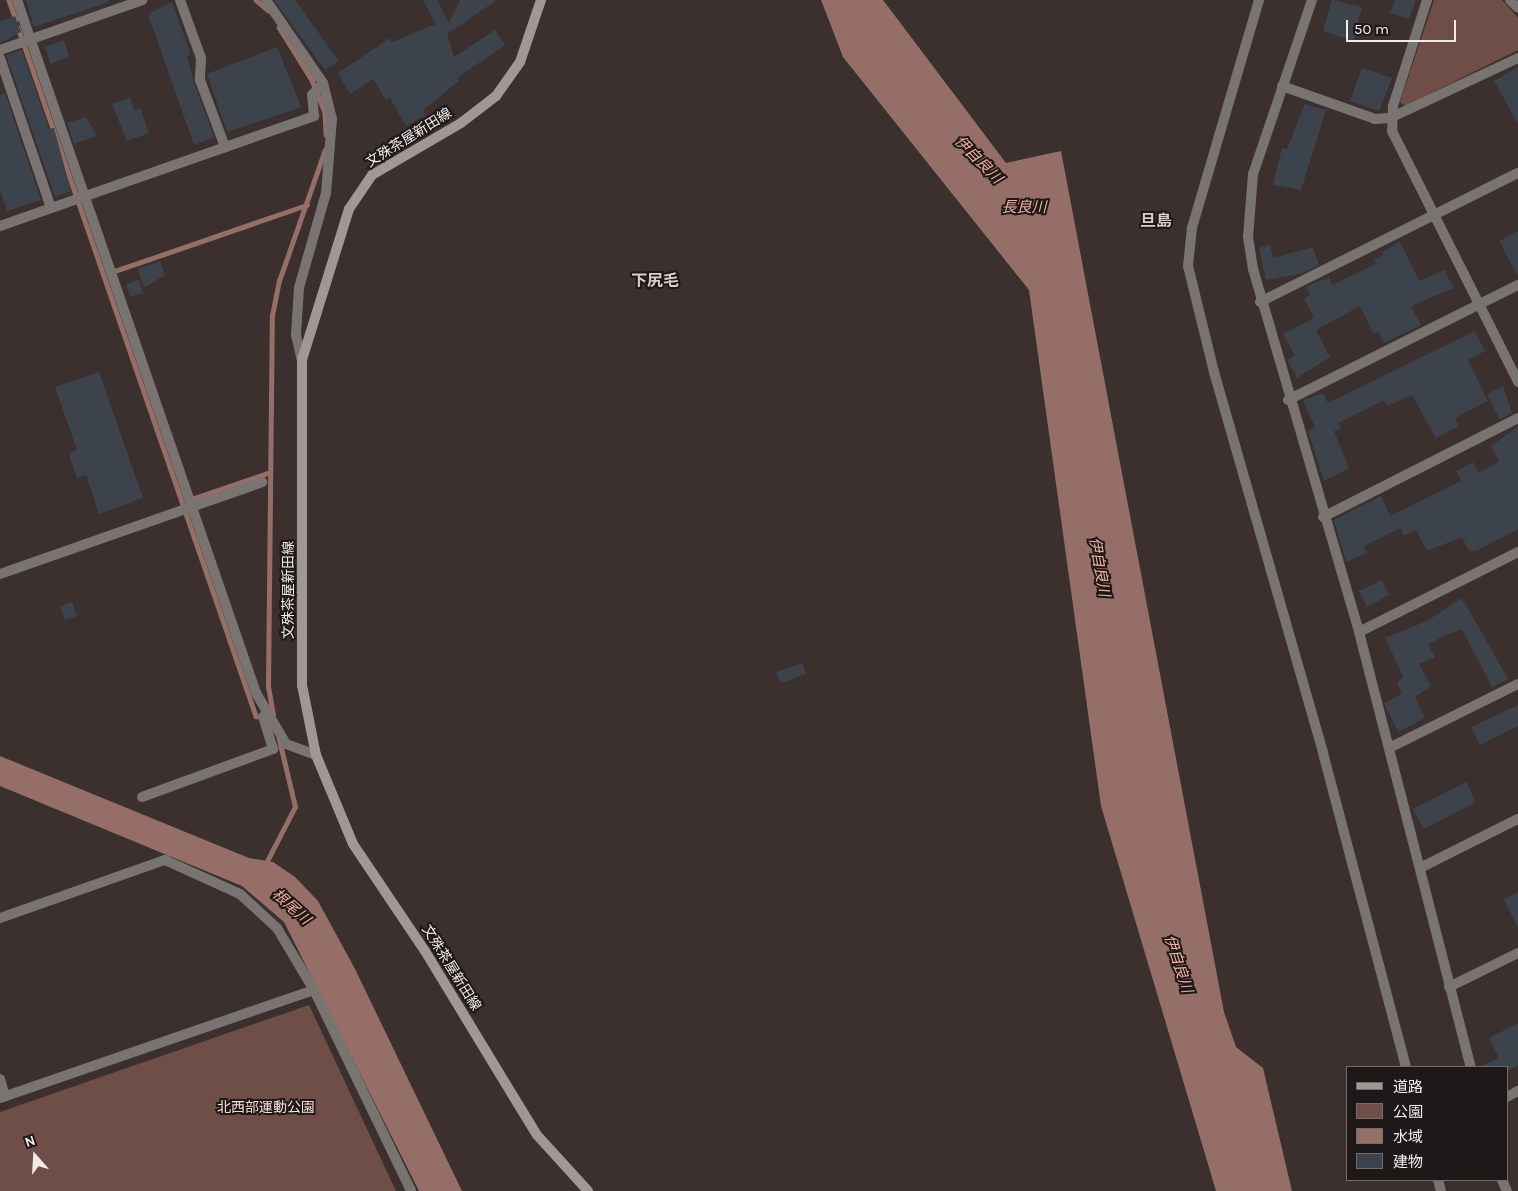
<!DOCTYPE html>
<meta charset="utf-8">
<style>
body{margin:0}
#map{position:relative;width:1518px;height:1191px;overflow:hidden;background:#3b302d;font-family:Karla,"Noto Sans JP",sans-serif}
div>[style]{position:absolute}
.green>*{inset:0;background:#6e4e47}
.water>*{inset:0;background:#956f67}
.stream>*{height:4.5px;margin:-2.25px;padding:0 2.25px;transform-origin:2.25px;border-radius:2.25px;background:#956f67}
.building>*{inset:0;background:#3d434c}
.minor>*{height:10px;margin:-5px;padding:0 5px;transform-origin:5px;border-radius:5px;background:#797472}
.secondary>*{height:10px;margin:-5px;padding:0 5px;transform-origin:5px;border-radius:5px;background:#a19896}
span{translate:-50% -50%;white-space:nowrap;text-align:center;line-height:1.15;-webkit-text-stroke:4px #1e1918;paint-order:stroke}
.street-label{font-size:14px;color:#f1eae8}
.park-label{font-size:14px;color:#f8dcd6}
.water-label{font-size:15px;color:#f2b0a2;font-style:italic}
.quarter-label{font-size:16px;color:#dccdca;font-weight:700}
.legend{position:absolute;left:1346px;top:1066px;width:162px;height:115px;box-sizing:border-box;background:#1e1918;border:1px solid #726d6b;margin:0;padding:6px 9px;list-style:none;font-size:15px;color:#f1eae8}
.legend li{display:flex;align-items:center;gap:10px;height:25px}
.legend b{width:25px;border:1px solid #726d6b}
.north{position:absolute;left:10px;top:1131px;width:50px;height:50px;-webkit-text-stroke:4px #1e1918;paint-order:stroke;rotate:341deg;font-size:14px;font-weight:700;line-height:20px;text-align:center;color:#f1eae8}
.north::after{content:'';display:block;margin:auto;width:18px;height:22px;background:#f1eae8;clip-path:polygon(50% 0,100% 100%,50% 72%,0 100%)}
.scale{position:absolute;left:1346px;top:20px;width:110px;height:22px;box-sizing:border-box;border:2px solid #f1eae8;border-top:0;padding-left:6px;font-size:15px;line-height:18px;white-space:nowrap;color:#f1eae8;-webkit-text-stroke:4px #1e1918;paint-order:stroke}
</style>
<div id="map">
<div class="green">
<div style="clip-path:polygon(1434px 0,1502px 0,1518px 18px,1518px 50px,1405px 106px,1400px 102px)"></div>
<div style="clip-path:polygon(309px 1005px,396px 1191px,0 1191px,0 1112px)"></div>
</div>
<div class="water">
<div style="clip-path:polygon(821px 0,883px 0,1006px 163px,1061px 151px,1224px 1012px,1236px 1047px,1263px 1068px,1292px 1191px,1216px 1191px,1101px 806px,1029px 290px,843px 57px)"></div>
<div style="clip-path:polygon(0 756px,249px 858px,273px 862px,295px 877px,318px 901px,355px 969px,462px 1191px,419px 1191px,284px 922px,242px 886px,0 786px)"></div>
</div>
<div class="stream">
<div style="left:9px;top:0;width:21px;rotate:71deg"></div>
<div style="left:256px;top:0;width:16px;rotate:40deg"></div>
<div style="left:18px;top:27px;width:729px;rotate:70.94deg"></div>
<div style="left:256px;top:716px;width:6px;rotate:9deg"></div>
<div style="left:279px;top:27px;width:62px;rotate:58.1deg"></div>
<div style="left:312px;top:80px;width:35px;rotate:68deg"></div>
<div style="left:325px;top:113px;width:22px;rotate:87deg"></div>
<div style="left:112px;top:272px;width:206px;rotate:-19deg"></div>
<div style="left:189px;top:500px;width:83px;rotate:-18.9deg"></div>
<div style="left:273px;top:715px;width:29px;rotate:-100deg"></div>
<div style="left:268px;top:686px;width:370px;rotate:-89.4deg"></div>
<div style="left:272px;top:316px;width:36px;rotate:-79deg"></div>
<div style="left:279px;top:281px;width:139px;rotate:-70.7deg"></div>
<div style="left:265px;top:865px;width:65px;rotate:-62.7deg"></div>
<div style="left:295px;top:807px;width:69px;rotate:-103.4deg"></div>
</div>
<div class="building">
<div style="clip-path:polygon(26px 0,108px 0,109px 2px,34px 27px)"></div>
<div style="clip-path:polygon(274px 0,295px 0,339px 61px,325px 70px)"></div>
<div style="clip-path:polygon(423px 0,437px 0,449px 23px,460px 0,497px 0,447px 34px,454px 57px,495px 30px,505px 45px,457px 78px,459px 81px,423px 110px,426px 115px,406px 126px,390px 98px,386px 100px,373px 79px,350px 94px,338px 73px,390px 38px,392px 42px,436px 24px)"></div>
<div style="clip-path:polygon(1332px 0,1362px 7px,1353px 41px,1323px 31px)"></div>
<div style="clip-path:polygon(1395px 0,1416px 0,1409px 19px,1390px 13px)"></div>
<div style="clip-path:polygon(172px 2px,191px 55px,187px 56px,194px 82px,214px 137px,194px 145px,148px 14px)"></div>
<div style="clip-path:polygon(15px 16px,21px 32px,0 43px,0 21px)"></div>
<div style="clip-path:polygon(64px 40px,69px 57px,51px 64px,45px 47px)"></div>
<div style="clip-path:polygon(277px 47px,301px 107px,227px 132px,207px 74px)"></div>
<div style="clip-path:polygon(22px 50px,49px 129px,54px 128px,71px 191px,55px 197px,6px 55px)"></div>
<div style="clip-path:polygon(1518px 67px,1518px 124px,1494px 81px)"></div>
<div style="clip-path:polygon(1362px 68px,1392px 78px,1379px 111px,1350px 101px)"></div>
<div style="clip-path:polygon(5px 93px,41px 200px,7px 211px,0 190px,0 95px)"></div>
<div style="clip-path:polygon(130px 98px,134px 110px,140px 108px,149px 133px,127px 141px,112px 104px)"></div>
<div style="clip-path:polygon(1305px 104px,1326px 110px,1301px 190px,1273px 185px,1282px 148px,1287px 149px)"></div>
<div style="clip-path:polygon(86px 117px,97px 136px,74px 144px,67px 123px)"></div>
<div style="clip-path:polygon(1518px 231px,1518px 276px,1499px 241px)"></div>
<div style="clip-path:polygon(1400px 242px,1419px 281px,1444px 270px,1454px 288px,1411px 306px,1421px 325px,1384px 343px,1378px 331px,1374px 334px,1360px 306px,1316px 330px,1330px 357px,1297px 378px,1287px 360px,1295px 356px,1283px 334px,1314px 318px,1304px 298px,1310px 295px,1306px 287px,1329px 277px,1332px 285px,1376px 264px,1374px 260px,1384px 255px,1382px 252px)"></div>
<div style="clip-path:polygon(1270px 245px,1273px 258px,1313px 247px,1319px 265px,1300px 274px,1266px 280px,1259px 248px)"></div>
<div style="clip-path:polygon(160px 261px,165px 275px,144px 288px,138px 269px)"></div>
<div style="clip-path:polygon(139px 280px,143px 293px,130px 297px,126px 284px)"></div>
<div style="clip-path:polygon(1475px 331px,1485px 351px,1468px 360px,1488px 401px,1455px 418px,1459px 426px,1436px 438px,1412px 395px,1387px 406px,1384px 400px,1338px 423px,1341px 428px,1334px 431px,1349px 468px,1324px 481px,1308px 431px,1315px 427px,1303px 400px,1323px 393px,1328px 403px)"></div>
<div style="clip-path:polygon(99px 372px,143px 498px,99px 514px,86px 475px,77px 478px,70px 458px,70px 453px,77px 450px,55px 387px)"></div>
<div style="clip-path:polygon(1503px 386px,1512px 413px,1500px 420px,1487px 394px)"></div>
<div style="clip-path:polygon(1518px 426px,1518px 529px,1478px 550px,1469px 551px,1462px 537px,1427px 551px,1416px 530px,1404px 536px,1400px 528px,1364px 546px,1367px 553px,1346px 562px,1334px 520px,1381px 496px,1390px 516px,1461px 481px,1456px 471px,1465px 466px,1473px 462px,1479px 473px,1499px 462px,1491px 446px)"></div>
<div style="clip-path:polygon(1382px 580px,1389px 595px,1367px 607px,1359px 591px)"></div>
<div style="clip-path:polygon(1462px 598px,1508px 679px,1492px 687px,1462px 629px,1451px 633px,1428px 644px,1435px 657px,1419px 664px,1431px 686px,1415px 697px,1425px 718px,1398px 732px,1384px 703px,1402px 694px,1397px 684px,1403px 676px,1385px 638px,1427px 621px)"></div>
<div style="clip-path:polygon(72px 602px,77px 616px,65px 620px,60px 606px)"></div>
<div style="clip-path:polygon(802px 663px,806px 674px,781px 683px,776px 672px)"></div>
<div style="clip-path:polygon(1518px 705px,1518px 726px,1480px 745px,1471px 727px)"></div>
<div style="clip-path:polygon(1466px 782px,1476px 802px,1424px 829px,1413px 809px)"></div>
<div style="clip-path:polygon(1518px 892px,1518px 928px,1504px 899px)"></div>
<div style="clip-path:polygon(1518px 1023px,1518px 1065px,1507px 1071px,1507px 1067px,1479px 1067px,1499px 1058px,1489px 1038px)"></div>
</div>
<div class="minor">
<div style="left:17px;top:0;width:733px;rotate:70.97deg"></div>
<div style="left:256px;top:693px;width:59px;rotate:59.5deg"></div>
<div style="left:286px;top:744px;width:32px;rotate:20deg"></div>
<div style="left:180px;top:0;width:62px;rotate:70.1deg"></div>
<div style="left:201px;top:58px;width:22px;rotate:93deg"></div>
<div style="left:200px;top:80px;width:72px;rotate:69.5deg"></div>
<div style="left:266px;top:0;width:101px;rotate:55.5deg"></div>
<div style="left:323px;top:83px;width:37px;rotate:76deg"></div>
<div style="left:332px;top:119px;width:74px;rotate:94.6deg"></div>
<div style="left:326px;top:193px;width:99px;rotate:105.9deg"></div>
<div style="left:299px;top:288px;width:47px;rotate:93.7deg"></div>
<div style="left:296px;top:335px;width:26px;rotate:77deg"></div>
<div style="left:1259px;top:0;width:238px;rotate:106.4deg"></div>
<div style="left:1192px;top:228px;width:38px;rotate:96deg"></div>
<div style="left:1188px;top:266px;width:109px;rotate:76.2deg"></div>
<div style="left:1214px;top:372px;width:396px;rotate:74deg"></div>
<div style="left:1323px;top:753px;width:325px;rotate:75.2deg"></div>
<div style="left:1312px;top:0;width:184px;rotate:108.7deg"></div>
<div style="left:1253px;top:174px;width:63px;rotate:94.5deg"></div>
<div style="left:1248px;top:237px;width:32px;rotate:81deg"></div>
<div style="left:1253px;top:269px;width:378px;rotate:73.7deg"></div>
<div style="left:1359px;top:632px;width:449px;rotate:75.6deg"></div>
<div style="left:1427px;top:0;width:111px;rotate:107.8deg"></div>
<div style="left:1393px;top:106px;width:25px;rotate:92deg"></div>
<div style="left:1392px;top:131px;width:281px;rotate:63.3deg"></div>
<div style="left:1510px;top:0;width:11px;rotate:45deg"></div>
<div style="left:0;top:50px;width:151px;rotate:-19.3deg"></div>
<div style="left:0;top:58px;width:158px;rotate:71.2deg"></div>
<div style="left:1282px;top:86px;width:99px;rotate:19.5deg"></div>
<div style="left:1375px;top:119px;width:15px;rotate:-4deg"></div>
<div style="left:1390px;top:118px;width:141px;rotate:-25.1deg"></div>
<div style="left:0;top:226px;width:333px;rotate:-19.3deg"></div>
<div style="left:314px;top:116px;width:21px;rotate:-95deg"></div>
<div style="left:312px;top:95px;width:16px;rotate:-47deg"></div>
<div style="left:1260px;top:302px;width:288px;rotate:-26.6deg"></div>
<div style="left:1288px;top:400px;width:257px;rotate:-26.6deg"></div>
<div style="left:1323px;top:517px;width:219px;rotate:-26.9deg"></div>
<div style="left:0;top:574px;width:278px;rotate:-19.3deg"></div>
<div style="left:1359px;top:632px;width:178px;rotate:-26.7deg"></div>
<div style="left:1389px;top:748px;width:144px;rotate:-26.4deg"></div>
<div style="left:142px;top:797px;width:140px;rotate:-20.1deg"></div>
<div style="left:273px;top:749px;width:34px;rotate:-107deg"></div>
<div style="left:1420px;top:868px;width:110px;rotate:-26.6deg"></div>
<div style="left:0;top:918px;width:175px;rotate:-19.4deg"></div>
<div style="left:165px;top:860px;width:82px;rotate:24.4deg"></div>
<div style="left:240px;top:894px;width:50px;rotate:42.6deg"></div>
<div style="left:277px;top:928px;width:72px;rotate:59.2deg"></div>
<div style="left:314px;top:990px;width:223px;rotate:64.2deg"></div>
<div style="left:1449px;top:987px;width:77px;rotate:-26.2deg"></div>
<div style="left:0;top:1079px;width:18px;rotate:74deg"></div>
<div style="left:1507px;top:1097px;width:13px;rotate:-29deg"></div>
<div style="left:0;top:1098px;width:332px;rotate:-19deg"></div>
<div style="left:1438px;top:1180px;width:11px;rotate:75deg"></div>
<div style="left:1502px;top:1180px;width:12px;rotate:66deg"></div>
</div>
<div class="secondary">
<div style="left:541px;top:0;width:65px;rotate:108.7deg"></div>
<div style="left:520px;top:62px;width:42px;rotate:125.2deg"></div>
<div style="left:496px;top:96px;width:44px;rotate:142.4deg"></div>
<div style="left:461px;top:123px;width:103px;rotate:149.7deg"></div>
<div style="left:372px;top:175px;width:41px;rotate:124.1deg"></div>
<div style="left:349px;top:209px;width:158px;rotate:107.3deg"></div>
<div style="left:302px;top:360px;width:325px;rotate:90deg"></div>
<div style="left:302px;top:685px;width:71px;rotate:78.7deg"></div>
<div style="left:316px;top:755px;width:96px;rotate:67.4deg"></div>
<div style="left:353px;top:844px;width:129px;rotate:56.1deg"></div>
<div style="left:425px;top:951px;width:215px;rotate:58.7deg"></div>
<div style="left:537px;top:1135px;width:76px;rotate:47.7deg"></div>
</div>
<div class="street-label">
<span style="left:409px;top:138px;rotate:-32deg">文殊茶屋新田線</span>
<span style="left:289px;top:590px;rotate:-90deg">文殊茶屋新田線</span>
<span style="left:451px;top:968px;rotate:58deg">文殊茶屋新田線</span>
</div>
<div class="park-label">
<span style="left:266px;top:1108px">北西部運動公園</span>
</div>
<div class="water-label">
<span style="left:978px;top:160px;rotate:45deg">伊自良川</span>
<span style="left:1024px;top:208px">長良川</span>
<span style="left:1099px;top:567px;rotate:80deg">伊自良川</span>
<span style="left:291px;top:907px;rotate:42deg">根尾川</span>
<span style="left:1178px;top:964px;rotate:72deg">伊自良川</span>
</div>
<div class="quarter-label">
<span style="left:1156px;top:221px">旦島</span>
<span style="left:655px;top:281px">下尻毛</span>
</div>
<ul class="legend">
<li><b style="height:6px;background:#a19896"></b>道路</li>
<li><b style="height:14px;background:#6e4e47"></b>公園</li>
<li><b style="height:14px;background:#956f67"></b>水域</li>
<li><b style="height:14px;background:#3d434c"></b>建物</li>
</ul>
<div class="north">N</div>
<div class="scale">50 m</div>
</div>
